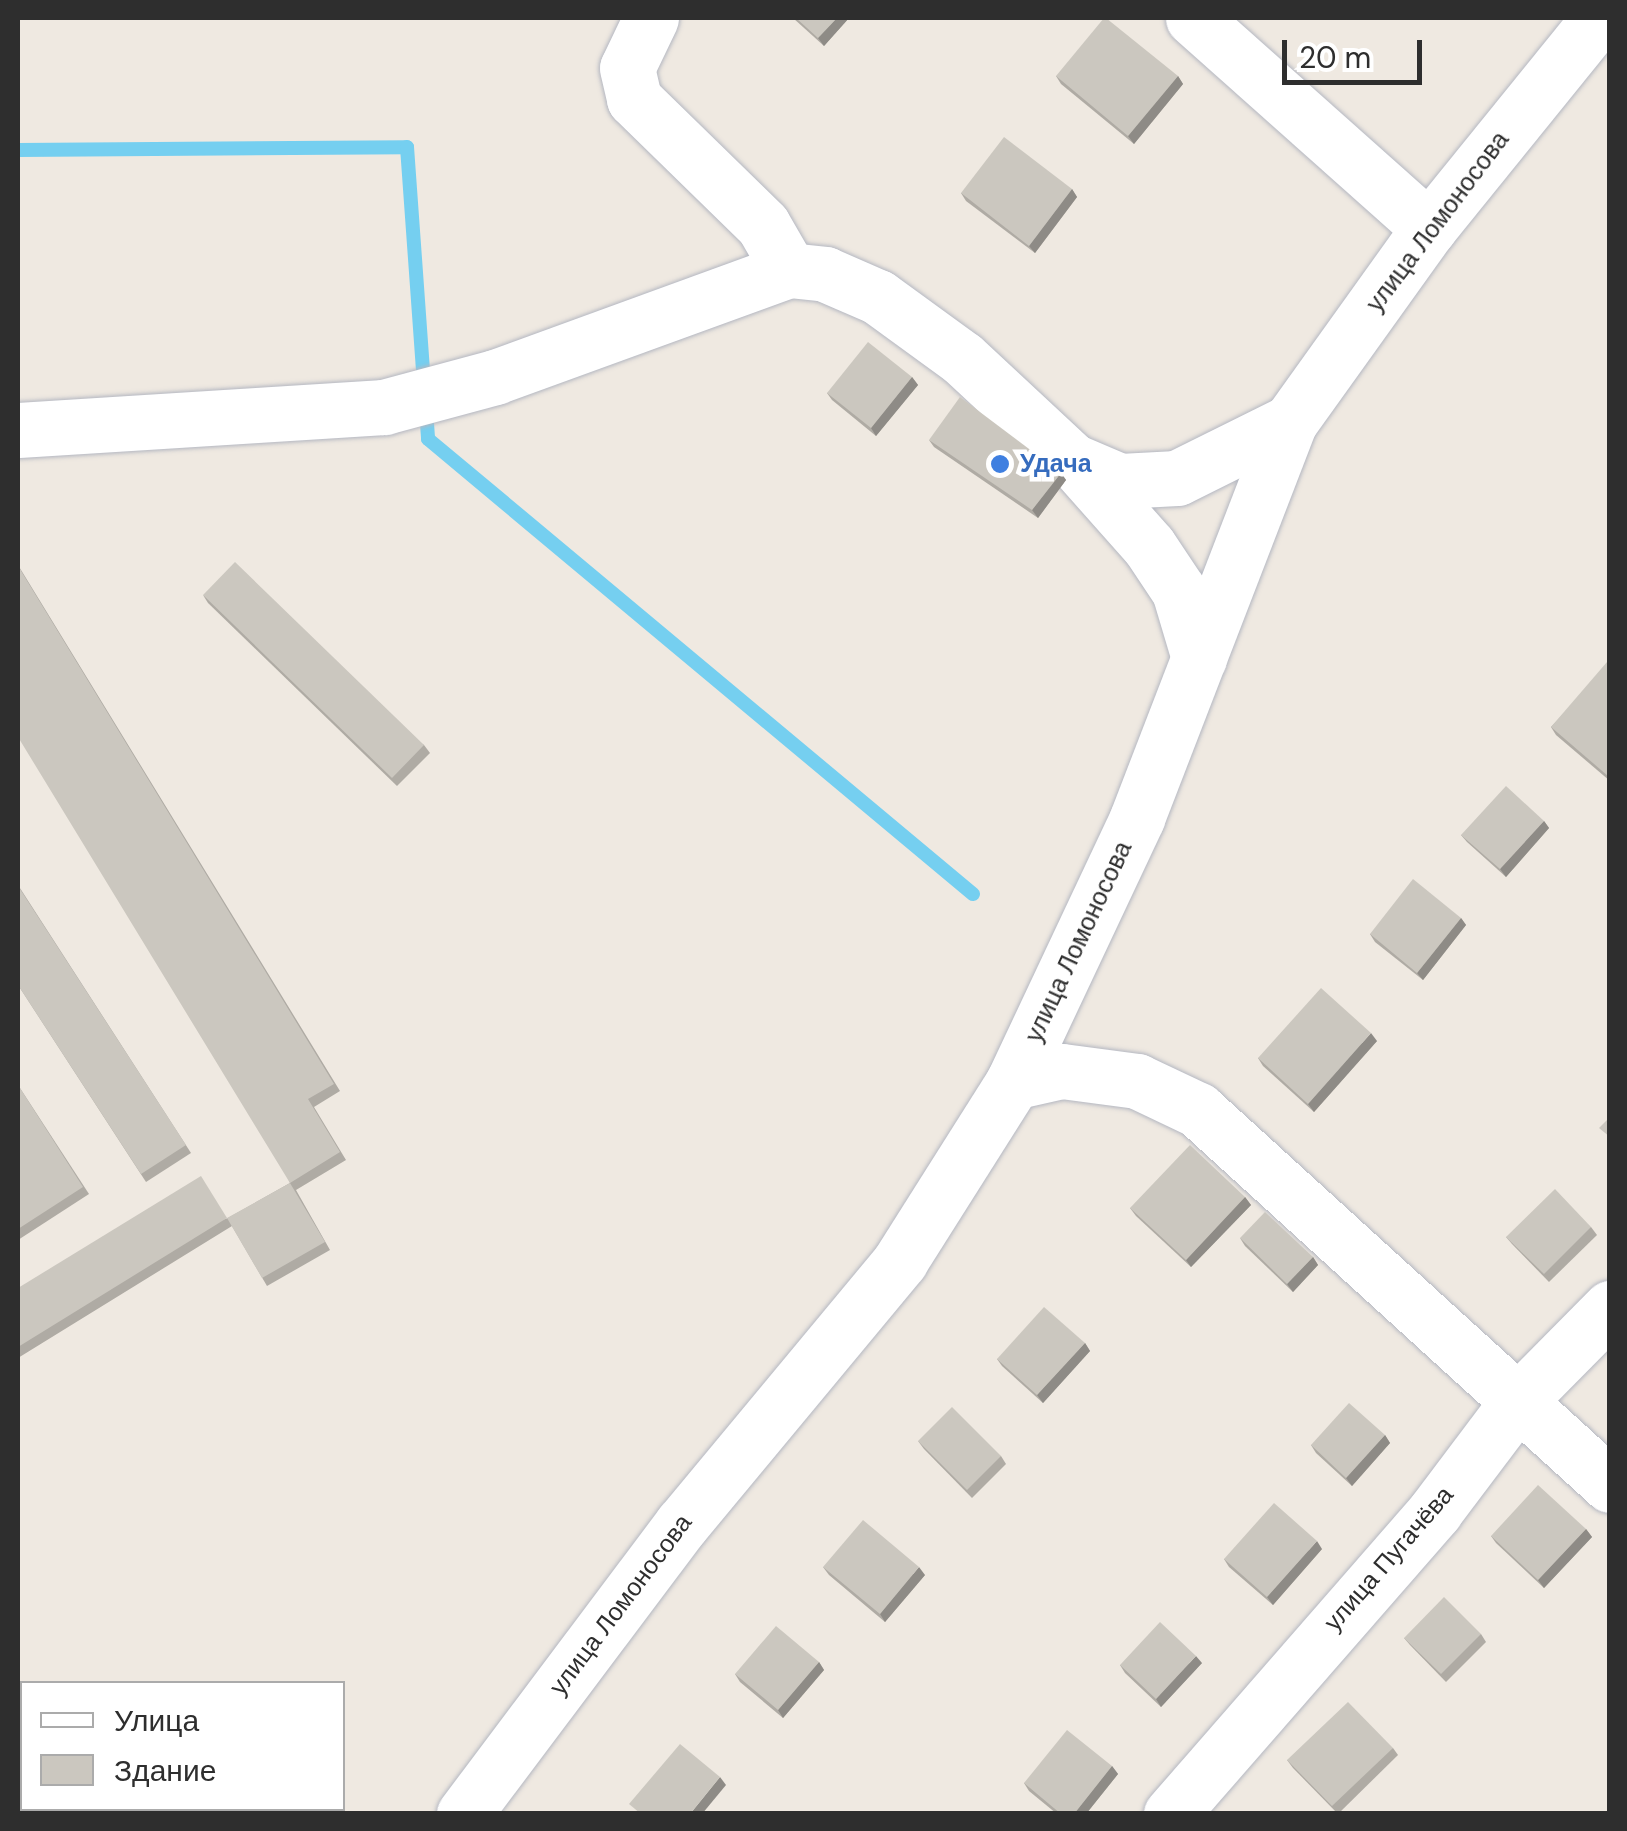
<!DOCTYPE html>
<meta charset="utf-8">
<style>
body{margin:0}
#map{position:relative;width:1627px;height:1831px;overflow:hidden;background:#efe9e1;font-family:"DM Sans",sans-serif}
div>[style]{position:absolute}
.stream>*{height:14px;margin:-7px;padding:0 7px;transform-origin:7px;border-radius:7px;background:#75cff0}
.roads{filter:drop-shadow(0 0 2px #b4b7c1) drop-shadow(0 0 2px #b4b7c1)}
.minor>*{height:55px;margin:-27.5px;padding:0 27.5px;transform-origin:27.5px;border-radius:27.5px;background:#fff}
.wall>*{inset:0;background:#afaba4}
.shaded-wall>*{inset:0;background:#8e8b86}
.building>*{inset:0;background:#cbc7bf}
.dots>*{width:28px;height:28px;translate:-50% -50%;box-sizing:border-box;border:5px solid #fff;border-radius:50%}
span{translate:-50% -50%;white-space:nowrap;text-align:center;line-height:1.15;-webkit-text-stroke:9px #fff;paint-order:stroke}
.street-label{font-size:25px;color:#2e2e2e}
.shop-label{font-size:25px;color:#366cbe;font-weight:700}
.left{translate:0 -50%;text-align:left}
.frame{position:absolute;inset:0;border:20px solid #2e2e2e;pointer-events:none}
.legend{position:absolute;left:20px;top:1681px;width:325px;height:130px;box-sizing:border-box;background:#fff;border:2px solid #ababab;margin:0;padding:12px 18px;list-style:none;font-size:30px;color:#2e2e2e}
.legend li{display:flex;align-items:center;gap:20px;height:50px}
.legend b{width:50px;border:2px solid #ababab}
.scale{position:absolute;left:1282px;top:40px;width:140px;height:45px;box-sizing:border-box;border:5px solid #2e2e2e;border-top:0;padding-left:12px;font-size:30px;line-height:35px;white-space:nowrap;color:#2e2e2e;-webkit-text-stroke:8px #fff;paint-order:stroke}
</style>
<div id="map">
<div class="stream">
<div style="left:18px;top:150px;width:389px;rotate:-0.4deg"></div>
<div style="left:407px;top:147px;width:237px;rotate:85.9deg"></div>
<div style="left:426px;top:409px;width:30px;rotate:86deg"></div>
<div style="left:428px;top:439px;width:710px;rotate:39.86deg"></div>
</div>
<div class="roads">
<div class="minor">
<div style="left:651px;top:18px;width:55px;rotate:115.6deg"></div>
<div style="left:627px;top:68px;width:32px;rotate:77deg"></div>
<div style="left:634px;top:99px;width:180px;rotate:44.3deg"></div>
<div style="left:763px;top:225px;width:52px;rotate:60deg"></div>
<div style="left:1193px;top:18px;width:316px;rotate:41.7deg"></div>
<div style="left:18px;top:430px;width:367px;rotate:-3.6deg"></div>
<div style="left:384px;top:407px;width:115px;rotate:-15.1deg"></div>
<div style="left:495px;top:377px;width:313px;rotate:-20deg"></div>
<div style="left:789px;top:270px;width:36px;rotate:6deg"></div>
<div style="left:825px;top:274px;width:58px;rotate:23.5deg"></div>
<div style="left:878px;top:297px;width:104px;rotate:36deg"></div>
<div style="left:962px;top:358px;width:151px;rotate:42.9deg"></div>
<div style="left:1073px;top:461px;width:51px;rotate:23.1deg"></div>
<div style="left:1120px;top:481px;width:57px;rotate:-3deg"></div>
<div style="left:1177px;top:478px;width:126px;rotate:-26.4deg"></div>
<div style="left:1077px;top:465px;width:108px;rotate:48.4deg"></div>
<div style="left:1149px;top:546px;width:54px;rotate:56.3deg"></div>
<div style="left:1179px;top:591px;width:70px;rotate:73.4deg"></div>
<div style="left:1013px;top:1082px;width:50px;rotate:-12.7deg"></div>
<div style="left:1062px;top:1071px;width:76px;rotate:7.6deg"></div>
<div style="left:1137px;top:1081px;width:68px;rotate:25.4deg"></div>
<div style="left:1198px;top:1110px;width:557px;rotate:42.31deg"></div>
<div style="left:464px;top:1814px;width:363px;rotate:-53.1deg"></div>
<div style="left:682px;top:1524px;width:342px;rotate:-50.3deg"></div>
<div style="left:900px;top:1261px;width:212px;rotate:-57.7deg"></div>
<div style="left:1013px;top:1082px;width:292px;rotate:-64.8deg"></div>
<div style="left:1137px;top:818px;width:425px;rotate:-68.9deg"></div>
<div style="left:1290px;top:422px;width:239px;rotate:-54.4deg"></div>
<div style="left:1429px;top:228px;width:270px;rotate:-51deg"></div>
<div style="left:1171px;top:1814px;width:402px;rotate:-48.9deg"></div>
<div style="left:1435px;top:1511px;width:138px;rotate:-53deg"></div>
<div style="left:1518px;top:1401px;width:131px;rotate:-45.3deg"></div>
</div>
</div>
<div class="wall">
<div style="clip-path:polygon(793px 18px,849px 18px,824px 46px)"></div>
<div style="clip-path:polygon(1056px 76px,1178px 76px,1183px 84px,1134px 144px,1061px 84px)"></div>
<div style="clip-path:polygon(1072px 189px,1077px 197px,1035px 253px,966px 201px,961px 193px)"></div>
<div style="clip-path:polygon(912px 377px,918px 385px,876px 436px,832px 400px,827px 393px)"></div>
<div style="clip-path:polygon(929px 440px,1061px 473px,1066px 480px,1038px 518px,934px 447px)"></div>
<div style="clip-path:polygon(18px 565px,340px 1091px,314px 1107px,346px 1160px,296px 1190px,330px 1250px,267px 1286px,232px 1226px,18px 1358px,18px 1288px,228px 1218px,290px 1183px)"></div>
<div style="clip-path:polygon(203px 595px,424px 745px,430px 753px,397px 786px,208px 603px)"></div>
<div style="clip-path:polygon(1610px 664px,1610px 781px,1556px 735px,1551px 727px)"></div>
<div style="clip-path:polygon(1544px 821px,1549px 828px,1506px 877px,1467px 842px,1461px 835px)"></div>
<div style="clip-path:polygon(18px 885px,191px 1153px,146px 1182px,18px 985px)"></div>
<div style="clip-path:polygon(1461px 918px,1466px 925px,1423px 980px,1375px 942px,1370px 934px)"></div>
<div style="clip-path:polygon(1377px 1041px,1314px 1112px,1263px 1066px,1258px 1058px)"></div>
<div style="clip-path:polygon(18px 1085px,89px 1194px,18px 1240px)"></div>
<div style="clip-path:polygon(1245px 1197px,1251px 1205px,1191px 1267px,1136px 1216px,1130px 1208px)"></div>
<div style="clip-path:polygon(1591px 1227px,1597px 1235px,1549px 1282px,1512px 1244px,1506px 1237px)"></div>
<div style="clip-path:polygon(1240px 1238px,1313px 1257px,1318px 1265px,1293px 1292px,1245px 1246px)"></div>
<div style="clip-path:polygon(1085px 1343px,1090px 1351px,1043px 1403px,1002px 1366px,997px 1359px)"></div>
<div style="clip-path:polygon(1385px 1435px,1390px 1443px,1352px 1486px,1316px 1453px,1311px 1445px)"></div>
<div style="clip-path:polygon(918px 1441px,1001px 1456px,1006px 1464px,972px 1498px,924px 1449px)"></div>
<div style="clip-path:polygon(1586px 1529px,1592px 1537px,1544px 1588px,1496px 1543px,1491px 1536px)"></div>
<div style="clip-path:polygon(1322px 1549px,1273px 1605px,1229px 1567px,1224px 1559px)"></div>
<div style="clip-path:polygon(823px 1567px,925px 1575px,885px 1622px,829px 1575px)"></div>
<div style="clip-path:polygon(1481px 1634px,1486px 1642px,1446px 1682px,1410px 1645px,1404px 1638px)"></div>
<div style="clip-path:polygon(819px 1662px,824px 1670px,783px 1718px,740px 1682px,735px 1674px)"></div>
<div style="clip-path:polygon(1202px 1663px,1161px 1707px,1125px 1673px,1120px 1665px)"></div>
<div style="clip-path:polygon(1393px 1748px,1398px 1755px,1338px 1814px,1293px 1768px,1287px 1760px)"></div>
<div style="clip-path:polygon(1112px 1766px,1118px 1774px,1086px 1814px,1057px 1814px,1029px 1791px,1024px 1783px)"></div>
</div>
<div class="shaded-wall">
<div style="clip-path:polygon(837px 18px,849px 18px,824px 46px,818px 38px)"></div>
<div style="clip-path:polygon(1178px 76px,1183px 84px,1134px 144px,1128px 136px)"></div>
<div style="clip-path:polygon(1072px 189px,1077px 197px,1035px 253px,1029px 246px)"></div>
<div style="clip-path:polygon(912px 377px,918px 385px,876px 436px,871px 428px)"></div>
<div style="clip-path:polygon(1061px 473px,1066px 480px,1038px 518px,1032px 510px)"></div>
<div style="clip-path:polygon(1544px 821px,1549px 828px,1506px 877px,1500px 869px)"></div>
<div style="clip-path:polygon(1461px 918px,1466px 925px,1423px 980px,1417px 973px)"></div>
<div style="clip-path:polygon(1371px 1033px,1377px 1041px,1314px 1112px,1308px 1104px)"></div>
<div style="clip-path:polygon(1245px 1197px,1251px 1205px,1191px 1267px,1186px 1260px)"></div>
<div style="clip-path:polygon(1313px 1257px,1318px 1265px,1293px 1292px,1287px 1284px)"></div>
<div style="clip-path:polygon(1085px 1343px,1090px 1351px,1043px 1403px,1037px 1395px)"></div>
<div style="clip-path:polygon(1385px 1435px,1390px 1443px,1352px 1486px,1346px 1478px)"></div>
<div style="clip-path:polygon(1586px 1529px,1592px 1537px,1544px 1588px,1538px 1580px)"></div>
<div style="clip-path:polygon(1317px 1541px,1322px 1549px,1273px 1605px,1267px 1597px)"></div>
<div style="clip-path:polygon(919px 1567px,925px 1575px,885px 1622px,880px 1614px)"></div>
<div style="clip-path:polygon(1196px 1656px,1202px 1663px,1161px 1707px,1156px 1699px)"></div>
<div style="clip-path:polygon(819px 1662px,824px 1670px,783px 1718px,778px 1710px)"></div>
<div style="clip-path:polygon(1112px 1766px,1118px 1774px,1086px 1814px,1074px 1814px)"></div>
<div style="clip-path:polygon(720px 1777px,726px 1785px,702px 1814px,690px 1814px)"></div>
</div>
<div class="building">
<div style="clip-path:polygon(796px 18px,837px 18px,818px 38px)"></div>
<div style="clip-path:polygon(1104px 18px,1106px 18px,1178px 76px,1128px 136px,1056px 76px)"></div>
<div style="clip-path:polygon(1004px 137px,1072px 189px,1029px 246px,961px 193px)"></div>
<div style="clip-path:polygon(868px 342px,912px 377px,871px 428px,827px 393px)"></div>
<div style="clip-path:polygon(960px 397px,1061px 473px,1032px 510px,929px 440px)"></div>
<div style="clip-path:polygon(235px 562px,424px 745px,392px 778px,203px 595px)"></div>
<div style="clip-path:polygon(18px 566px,334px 1084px,308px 1099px,340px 1152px,290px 1183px,18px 737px)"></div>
<div style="clip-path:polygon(1607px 662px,1610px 664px,1608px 776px,1551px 727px)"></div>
<div style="clip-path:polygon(1506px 786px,1544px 821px,1500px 869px,1461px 835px)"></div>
<div style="clip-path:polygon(1413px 879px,1461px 918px,1417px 973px,1370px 934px)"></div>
<div style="clip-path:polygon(18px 886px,186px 1145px,141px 1174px,18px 985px)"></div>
<div style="clip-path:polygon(1321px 988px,1371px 1033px,1308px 1104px,1258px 1058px)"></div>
<div style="clip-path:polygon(18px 1085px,83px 1187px,18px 1229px)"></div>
<div style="clip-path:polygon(1610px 1117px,1610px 1137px,1599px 1128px)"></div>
<div style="clip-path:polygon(1190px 1145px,1245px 1197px,1186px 1260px,1130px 1208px)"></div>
<div style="clip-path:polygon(201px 1176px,227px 1218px,18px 1347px,18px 1288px)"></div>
<div style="clip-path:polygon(290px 1183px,325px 1242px,262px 1278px,227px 1218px)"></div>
<div style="clip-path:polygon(1555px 1189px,1591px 1227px,1544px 1274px,1506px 1237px)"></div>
<div style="clip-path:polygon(1265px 1212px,1313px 1257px,1287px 1284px,1240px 1238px)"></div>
<div style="clip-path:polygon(1044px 1307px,1085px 1343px,1037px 1395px,997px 1359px)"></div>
<div style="clip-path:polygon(1349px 1403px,1385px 1435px,1346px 1478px,1311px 1445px)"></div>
<div style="clip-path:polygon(952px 1407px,1001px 1456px,967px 1490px,918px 1441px)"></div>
<div style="clip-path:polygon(1538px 1485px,1586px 1529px,1538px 1580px,1491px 1536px)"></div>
<div style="clip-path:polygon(1274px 1503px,1317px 1541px,1267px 1597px,1224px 1559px)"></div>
<div style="clip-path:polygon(863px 1520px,919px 1567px,880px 1614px,823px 1567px)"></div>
<div style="clip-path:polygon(1444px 1597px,1481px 1634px,1441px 1674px,1404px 1638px)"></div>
<div style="clip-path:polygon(1160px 1622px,1196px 1656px,1156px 1699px,1120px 1665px)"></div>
<div style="clip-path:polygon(776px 1626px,819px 1662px,778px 1710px,735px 1674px)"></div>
<div style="clip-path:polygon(1348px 1702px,1393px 1748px,1332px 1806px,1287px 1760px)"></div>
<div style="clip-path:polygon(1067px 1730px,1112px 1766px,1074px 1814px,1061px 1814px,1024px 1783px)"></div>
<div style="clip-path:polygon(680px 1744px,720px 1777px,690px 1814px,641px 1814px,629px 1804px)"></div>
</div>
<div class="dots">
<div style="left:1000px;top:464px;background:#3f7fe0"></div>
</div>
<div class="street-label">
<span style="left:1438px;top:222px;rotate:-53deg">улица Ломоносова</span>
<span style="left:1079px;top:942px;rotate:-65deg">улица Ломоносова</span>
<span style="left:1389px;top:1559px;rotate:-49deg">улица Пугачёва</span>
<span style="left:621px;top:1605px;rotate:-53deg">улица Ломоносова</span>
</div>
<div class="shop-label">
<span class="left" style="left:1020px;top:464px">Удача</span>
</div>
<div class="frame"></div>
<ul class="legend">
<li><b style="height:12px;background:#fff"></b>Улица</li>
<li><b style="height:28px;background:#cbc7bf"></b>Здание</li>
</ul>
<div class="scale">20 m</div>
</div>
